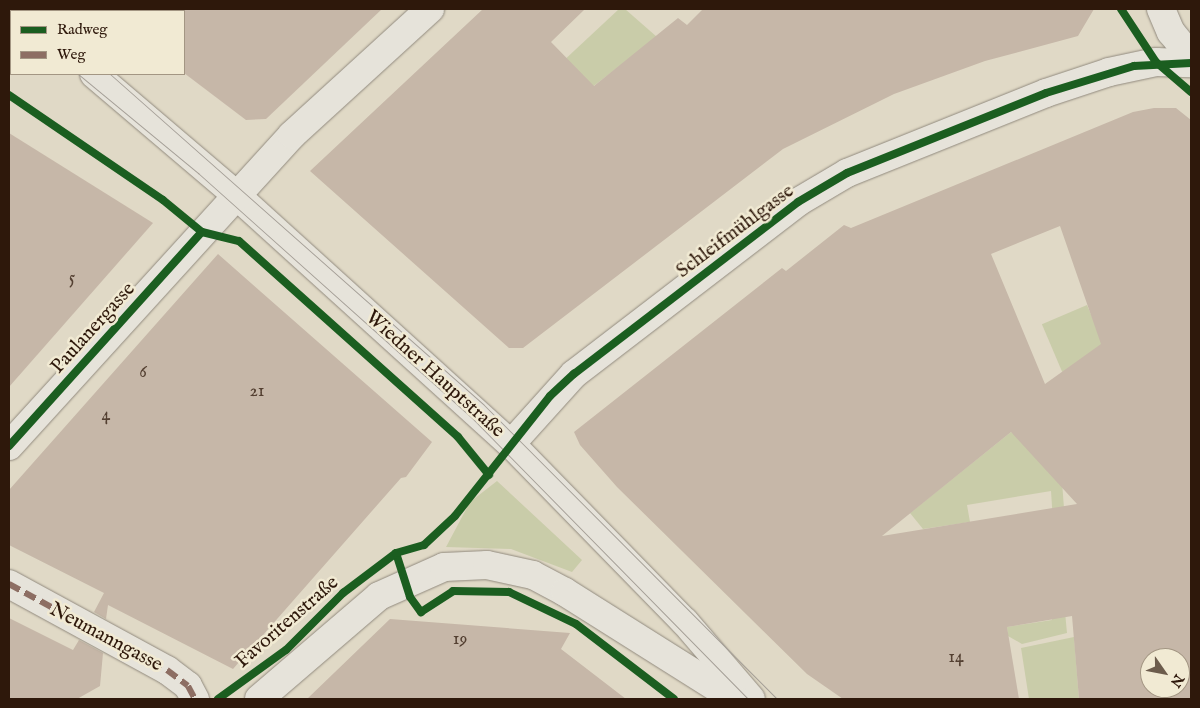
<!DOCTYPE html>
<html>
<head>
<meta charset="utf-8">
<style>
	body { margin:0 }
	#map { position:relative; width:1200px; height:708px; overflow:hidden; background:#e0d9c6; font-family:"IM FELL English",serif }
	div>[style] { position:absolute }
	.green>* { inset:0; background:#c9cca9; transform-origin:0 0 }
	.building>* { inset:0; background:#c6b7a8 }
	.roads { filter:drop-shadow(0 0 1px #918a7e) drop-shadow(0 0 1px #918a7e) }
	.minor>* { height:28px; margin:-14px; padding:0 14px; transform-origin:14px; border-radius:14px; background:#e6e3da }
	.tertiary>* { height:28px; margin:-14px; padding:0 14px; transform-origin:14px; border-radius:14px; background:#e6e3da }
	.secondary>* { height:28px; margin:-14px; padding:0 14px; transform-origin:14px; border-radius:14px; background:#e6e3da }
	.tram>* { height:1px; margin:-0.5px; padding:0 0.5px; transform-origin:0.5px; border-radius:0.5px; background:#a49e96 }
	.quiet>* { height:6px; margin-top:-3px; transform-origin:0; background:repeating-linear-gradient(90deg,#8d6e63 0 12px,transparent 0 18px) }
	.cycleway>* { height:8px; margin:-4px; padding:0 4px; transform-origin:4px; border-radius:4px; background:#1b5e20 }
	span { translate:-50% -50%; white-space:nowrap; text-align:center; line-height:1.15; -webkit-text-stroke:5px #f1ead3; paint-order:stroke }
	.number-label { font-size:18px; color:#544032 }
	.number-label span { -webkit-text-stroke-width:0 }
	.street-label { font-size:20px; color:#2e180b }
	.frame { position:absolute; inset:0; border:10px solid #2e180b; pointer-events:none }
	.legend { position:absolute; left:10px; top:10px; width:175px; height:65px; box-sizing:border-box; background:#f1ead3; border:1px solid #a39683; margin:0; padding:6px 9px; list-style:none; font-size:15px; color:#2e180b }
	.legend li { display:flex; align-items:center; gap:10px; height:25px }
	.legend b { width:25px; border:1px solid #a39683 }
	.north { position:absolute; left:1140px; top:648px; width:50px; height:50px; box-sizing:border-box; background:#f1ead3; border:1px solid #a39683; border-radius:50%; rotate:123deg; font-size:14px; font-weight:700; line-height:20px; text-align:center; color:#2e180b }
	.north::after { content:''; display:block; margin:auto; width:18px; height:22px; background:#6c5c4c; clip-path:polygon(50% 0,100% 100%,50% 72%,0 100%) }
</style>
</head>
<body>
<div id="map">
	<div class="green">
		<i style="clip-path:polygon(619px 9px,625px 9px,657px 37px,560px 112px,545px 78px)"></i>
		<i style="left:1087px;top:305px;width:52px;height:49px;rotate:67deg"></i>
		<i style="clip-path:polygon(1011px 432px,1061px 468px,1066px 535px,1054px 537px,1051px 491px,967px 505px,970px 522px,923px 529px,910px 513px)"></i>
		<i style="clip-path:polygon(497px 481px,582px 560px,572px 572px,511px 549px,446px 547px,470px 502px)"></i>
		<i style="clip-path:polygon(1063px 591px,1067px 633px,1022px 644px,1008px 636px,1007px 627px,1052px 620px,1048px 594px)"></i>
		<i style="clip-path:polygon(1074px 637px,1079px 699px,1029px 699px,1021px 648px)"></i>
	</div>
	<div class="building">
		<i style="clip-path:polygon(184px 9px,382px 9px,266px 119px,246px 120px,184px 73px)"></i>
		<i style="clip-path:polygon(483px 9px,585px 9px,551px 42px,594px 86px,678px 18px,687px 25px,703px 9px,1094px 9px,1078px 36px,985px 61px,894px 94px,783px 149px,523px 348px,509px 348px,310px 171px)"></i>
		<i style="clip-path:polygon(evenodd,1154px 108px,1176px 108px,1191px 120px,1191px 699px,1079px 699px,1072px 616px,1007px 627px,1019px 699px,843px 699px,807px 674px,617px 487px,580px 445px,574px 432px,782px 268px,786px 271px,844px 225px,851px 228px,1133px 112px,1154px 108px,1060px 226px,1101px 344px,1045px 384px,991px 254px,1060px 226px,1154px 108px,1011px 432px,1077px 504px,882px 536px,1011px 432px,1154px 108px,1150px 658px,1180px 658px,1180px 688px,1150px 688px,1150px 658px)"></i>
		<i style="clip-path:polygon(9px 133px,153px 223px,9px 387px)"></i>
		<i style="clip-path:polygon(218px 254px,432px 442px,406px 477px,401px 478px,233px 669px,108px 605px,106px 619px,94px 612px,104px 593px,9px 545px,9px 490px)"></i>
		<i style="clip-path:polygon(9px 618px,73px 650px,79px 640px,103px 653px,100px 686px,77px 699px,9px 699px)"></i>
		<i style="clip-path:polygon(390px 619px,570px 633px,561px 649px,626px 699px,307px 699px)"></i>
	</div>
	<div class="roads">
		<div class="minor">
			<i style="left:236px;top:195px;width:371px;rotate:42.2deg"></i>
			<i style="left:511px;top:444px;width:249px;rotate:45.7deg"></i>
			<i style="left:685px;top:622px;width:101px;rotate:49.4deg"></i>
			<i style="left:511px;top:444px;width:94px;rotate:-48deg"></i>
			<i style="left:574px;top:374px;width:282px;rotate:-37.5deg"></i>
			<i style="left:798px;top:202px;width:57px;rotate:-30.6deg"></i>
			<i style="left:847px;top:173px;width:214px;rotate:-21.9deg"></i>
			<i style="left:1046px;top:93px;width:66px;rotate:-18.4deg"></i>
			<i style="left:1109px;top:72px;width:48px;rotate:-12deg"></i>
			<i style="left:1156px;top:62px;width:35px;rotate:2deg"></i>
			<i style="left:9px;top:584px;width:180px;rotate:28.6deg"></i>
			<i style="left:167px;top:670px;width:26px;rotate:37deg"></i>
			<i style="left:188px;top:686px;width:15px;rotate:62deg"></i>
		</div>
		<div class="tertiary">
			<i style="left:9px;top:13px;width:3px;rotate:45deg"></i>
			<i style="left:94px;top:74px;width:187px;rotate:40.4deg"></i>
		</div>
		<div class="secondary">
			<i style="left:1161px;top:9px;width:25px;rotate:67deg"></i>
			<i style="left:1171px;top:32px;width:32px;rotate:51deg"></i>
			<i style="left:9px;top:446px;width:420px;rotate:-47.7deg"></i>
			<i style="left:292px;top:135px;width:187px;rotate:-42.4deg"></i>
			<i style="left:259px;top:699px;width:158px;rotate:-40.6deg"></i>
			<i style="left:379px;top:596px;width:71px;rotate:-24deg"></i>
			<i style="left:444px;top:567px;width:43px;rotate:-2.7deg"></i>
			<i style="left:487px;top:565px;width:47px;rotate:12.3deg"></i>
			<i style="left:533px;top:575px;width:36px;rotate:28deg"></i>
			<i style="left:565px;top:592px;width:201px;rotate:32.2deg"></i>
		</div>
	</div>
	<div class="tram">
		<i style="left:24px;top:9px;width:4px;rotate:27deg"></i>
		<i style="left:9px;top:21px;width:3px;rotate:45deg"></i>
		<i style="left:78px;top:74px;width:156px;rotate:39.5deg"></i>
		<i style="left:198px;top:173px;width:369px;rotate:41.8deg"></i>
		<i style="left:473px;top:419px;width:392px;rotate:45.5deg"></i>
		<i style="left:110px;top:74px;width:499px;rotate:41.5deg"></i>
		<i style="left:484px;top:405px;width:415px;rotate:45.1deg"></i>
	</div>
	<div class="quiet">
		<i style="left:9px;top:584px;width:180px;rotate:28.6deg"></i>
		<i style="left:167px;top:670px;width:26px;rotate:37deg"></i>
		<i style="left:188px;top:686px;width:15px;rotate:62deg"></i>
	</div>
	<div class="cycleway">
		<i style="left:1121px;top:9px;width:64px;rotate:56.6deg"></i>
		<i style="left:1156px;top:62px;width:46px;rotate:40.6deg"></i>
		<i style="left:9px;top:95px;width:186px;rotate:34.3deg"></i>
		<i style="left:163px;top:200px;width:50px;rotate:39.4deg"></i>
		<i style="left:202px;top:232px;width:38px;rotate:14deg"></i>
		<i style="left:239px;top:241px;width:294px;rotate:41.8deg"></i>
		<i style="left:458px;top:437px;width:49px;rotate:50.8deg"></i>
		<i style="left:9px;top:446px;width:288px;rotate:-48deg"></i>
		<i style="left:396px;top:553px;width:46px;rotate:72.3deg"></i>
		<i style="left:410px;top:597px;width:19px;rotate:54deg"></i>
		<i style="left:421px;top:612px;width:38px;rotate:-33deg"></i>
		<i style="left:453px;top:591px;width:56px;rotate:1deg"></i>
		<i style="left:509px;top:592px;width:74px;rotate:25.5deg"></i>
		<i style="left:576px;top:624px;width:123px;rotate:37.4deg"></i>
		<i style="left:218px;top:699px;width:84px;rotate:-35.8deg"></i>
		<i style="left:286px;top:650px;width:81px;rotate:-45deg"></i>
		<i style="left:343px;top:593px;width:66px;rotate:-37deg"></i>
		<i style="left:396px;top:553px;width:29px;rotate:-16deg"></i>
		<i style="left:424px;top:545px;width:42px;rotate:-43.1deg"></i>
		<i style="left:455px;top:516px;width:153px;rotate:-51.6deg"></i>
		<i style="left:550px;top:396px;width:33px;rotate:-43deg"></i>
		<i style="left:574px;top:374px;width:282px;rotate:-37.5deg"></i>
		<i style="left:798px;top:202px;width:57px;rotate:-30.6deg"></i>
		<i style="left:847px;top:173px;width:214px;rotate:-21.9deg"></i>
		<i style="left:1046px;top:93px;width:92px;rotate:-17.1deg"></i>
		<i style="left:1134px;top:66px;width:57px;rotate:-3deg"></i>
	</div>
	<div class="number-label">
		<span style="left:72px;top:279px">5</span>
		<span style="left:143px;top:373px">6</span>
		<span style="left:257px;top:392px">21</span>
		<span style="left:106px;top:416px">4</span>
		<span style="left:460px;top:640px">19</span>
		<span style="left:956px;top:658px">14</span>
	</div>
	<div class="street-label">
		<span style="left:735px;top:231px;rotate:-37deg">Schleifmühlgasse</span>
		<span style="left:93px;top:328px;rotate:-48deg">Paulanergasse</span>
		<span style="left:435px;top:374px;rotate:42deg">Wiedner Hauptstraße</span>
		<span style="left:287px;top:622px;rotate:-41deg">Favoritenstraße</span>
		<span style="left:106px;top:637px;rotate:28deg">Neumanngasse</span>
	</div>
	<div class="frame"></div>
	<ul class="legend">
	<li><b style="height:6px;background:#1b5e20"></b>Radweg</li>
	<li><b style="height:6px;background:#8d6e63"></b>Weg</li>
	</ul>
	<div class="north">N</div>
</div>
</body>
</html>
